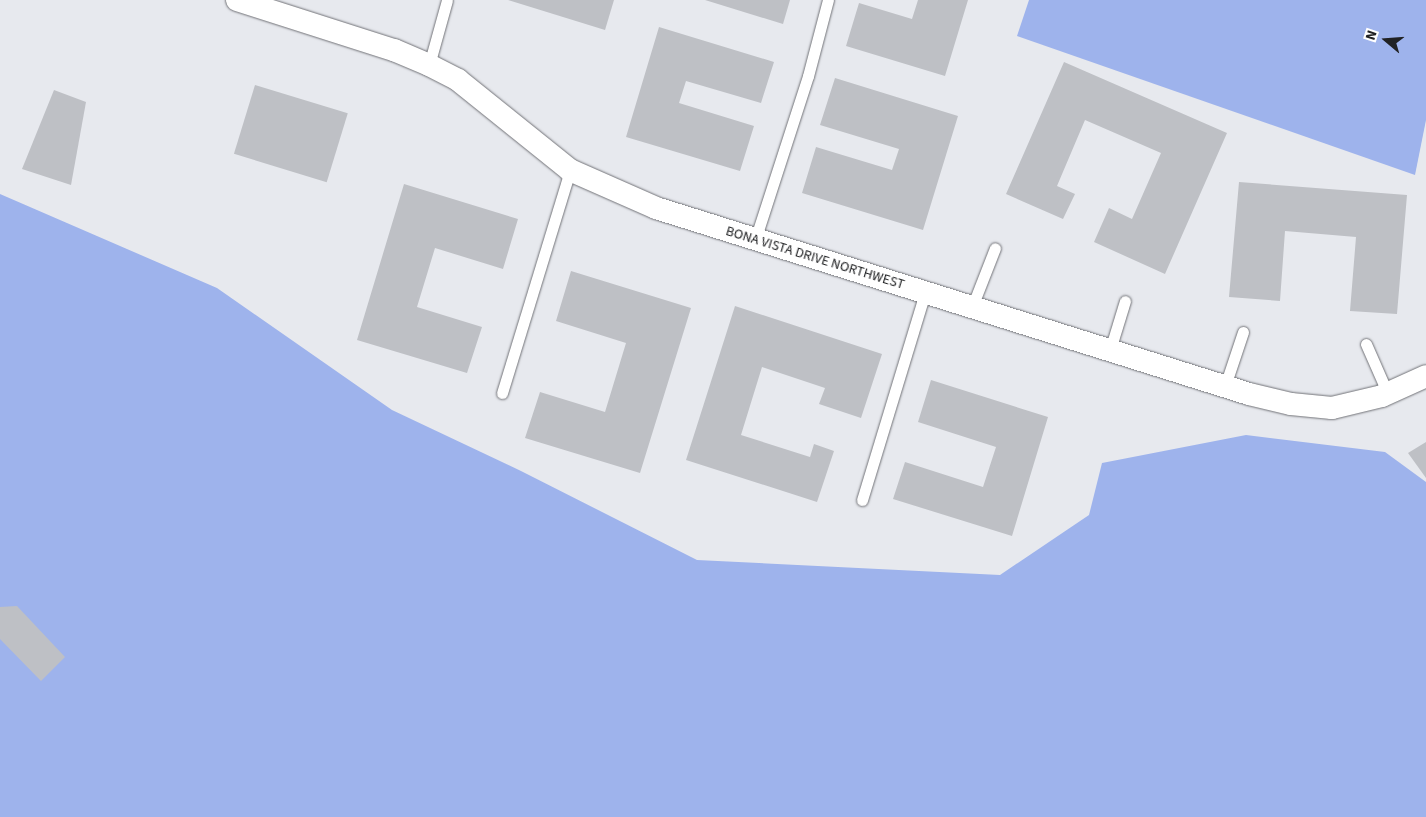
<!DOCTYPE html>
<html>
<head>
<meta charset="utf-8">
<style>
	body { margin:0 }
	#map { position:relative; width:1426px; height:817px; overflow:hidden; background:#e7e9ee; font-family:"Source Sans 3",sans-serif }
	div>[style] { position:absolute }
	.forest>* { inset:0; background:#9eb3ec }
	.building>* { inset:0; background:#bec0c5; transform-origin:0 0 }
	.roads { filter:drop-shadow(0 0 1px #717277) drop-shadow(0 0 1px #717277) }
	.lane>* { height:11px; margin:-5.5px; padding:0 5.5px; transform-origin:5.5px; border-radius:5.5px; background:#fff }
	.street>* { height:22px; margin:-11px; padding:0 11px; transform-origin:11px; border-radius:11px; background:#fff }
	span { translate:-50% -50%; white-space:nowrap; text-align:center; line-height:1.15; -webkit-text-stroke:4px #fff; paint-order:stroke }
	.street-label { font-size:14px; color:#212224 }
	.north { position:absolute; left:1361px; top:15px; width:50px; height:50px; -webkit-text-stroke:4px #fff; paint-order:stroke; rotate:288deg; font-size:14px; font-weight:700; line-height:20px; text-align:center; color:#212224 }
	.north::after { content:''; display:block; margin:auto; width:18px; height:22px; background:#212224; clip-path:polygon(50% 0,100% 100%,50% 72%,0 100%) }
</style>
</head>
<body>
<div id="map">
	<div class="forest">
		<i style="clip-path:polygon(1029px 0,1426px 0,1426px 120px,1415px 175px,1017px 36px)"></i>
		<i style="clip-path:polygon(0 194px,217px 288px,392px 410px,521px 471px,697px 560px,1000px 575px,1089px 515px,1102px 463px,1246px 435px,1385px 452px,1426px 482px,1426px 817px,0 817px)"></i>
	</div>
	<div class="building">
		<i style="clip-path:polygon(508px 0,614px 0,605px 30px)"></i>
		<i style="clip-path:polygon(705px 0,790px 0,783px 24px)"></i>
		<i style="clip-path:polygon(918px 0,968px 0,945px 76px,846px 46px,859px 3px,912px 19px)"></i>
		<i style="clip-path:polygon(659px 27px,774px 62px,761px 103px,686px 81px,679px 103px,754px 126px,740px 171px,626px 137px)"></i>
		<i style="clip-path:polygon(1064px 62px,1227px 133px,1165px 274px,1094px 242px,1109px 208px,1132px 219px,1161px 153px,1085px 120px,1057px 186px,1075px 194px,1063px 219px,1006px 194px)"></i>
		<i style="clip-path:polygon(835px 78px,958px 116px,923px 230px,802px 193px,816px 147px,892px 170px,899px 149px,820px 125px)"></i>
		<i style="left:255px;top:85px;width:97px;height:72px;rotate:17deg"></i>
		<i style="clip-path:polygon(54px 90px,86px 102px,71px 185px,22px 169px)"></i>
		<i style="clip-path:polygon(1239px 182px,1407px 195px,1397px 314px,1350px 311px,1356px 237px,1285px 231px,1280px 301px,1229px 297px)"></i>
		<i style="clip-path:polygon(404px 184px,518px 219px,503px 269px,435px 248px,417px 307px,482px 327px,467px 373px,357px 340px)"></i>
		<i style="clip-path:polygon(571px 271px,691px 308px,640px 473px,525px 438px,540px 392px,605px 412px,626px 343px,556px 321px)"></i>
		<i style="clip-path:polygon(735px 306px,882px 354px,861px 418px,819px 404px,825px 388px,762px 367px,741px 435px,810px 457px,814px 444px,834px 451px,817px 502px,686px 460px)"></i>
		<i style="clip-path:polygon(931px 380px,1048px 417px,1012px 536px,893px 499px,905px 462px,983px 487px,996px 447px,918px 422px)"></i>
		<i style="clip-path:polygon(1426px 442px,1426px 478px,1408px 453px)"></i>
		<i style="clip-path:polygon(17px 606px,65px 657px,41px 681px,0 639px,0 607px)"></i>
	</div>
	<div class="roads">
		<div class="lane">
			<i style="left:429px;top:65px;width:67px;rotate:-74.5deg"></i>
			<i style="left:755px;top:240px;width:172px;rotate:-72.1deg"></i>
			<i style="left:808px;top:76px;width:79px;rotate:-75.3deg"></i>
			<i style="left:972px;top:307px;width:63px;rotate:-68.7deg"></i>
			<i style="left:1366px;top:344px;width:55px;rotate:66.3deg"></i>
			<i style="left:1110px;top:350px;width:51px;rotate:-73deg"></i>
			<i style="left:1225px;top:386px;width:57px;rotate:-71.6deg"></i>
			<i style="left:502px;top:393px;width:233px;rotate:-73deg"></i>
			<i style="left:862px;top:500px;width:216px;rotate:-73.1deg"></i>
		</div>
		<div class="street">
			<i style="left:237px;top:0;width:165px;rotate:17.7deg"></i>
			<i style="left:394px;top:50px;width:38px;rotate:23deg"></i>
			<i style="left:429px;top:65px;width:33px;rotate:27deg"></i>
			<i style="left:458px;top:80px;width:144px;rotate:38.8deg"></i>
			<i style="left:570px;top:170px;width:94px;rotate:23.8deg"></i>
			<i style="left:656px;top:208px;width:621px;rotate:17.41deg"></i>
			<i style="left:1249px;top:394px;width:43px;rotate:13.4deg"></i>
			<i style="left:1291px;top:404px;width:41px;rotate:5.6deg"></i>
			<i style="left:1332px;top:408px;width:51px;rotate:-13.5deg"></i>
			<i style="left:1382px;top:396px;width:48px;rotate:-24.4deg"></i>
		</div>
	</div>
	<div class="street-label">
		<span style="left:815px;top:258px;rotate:17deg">BONA VISTA DRIVE NORTHWEST</span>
	</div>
	<div class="north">N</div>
</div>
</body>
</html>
